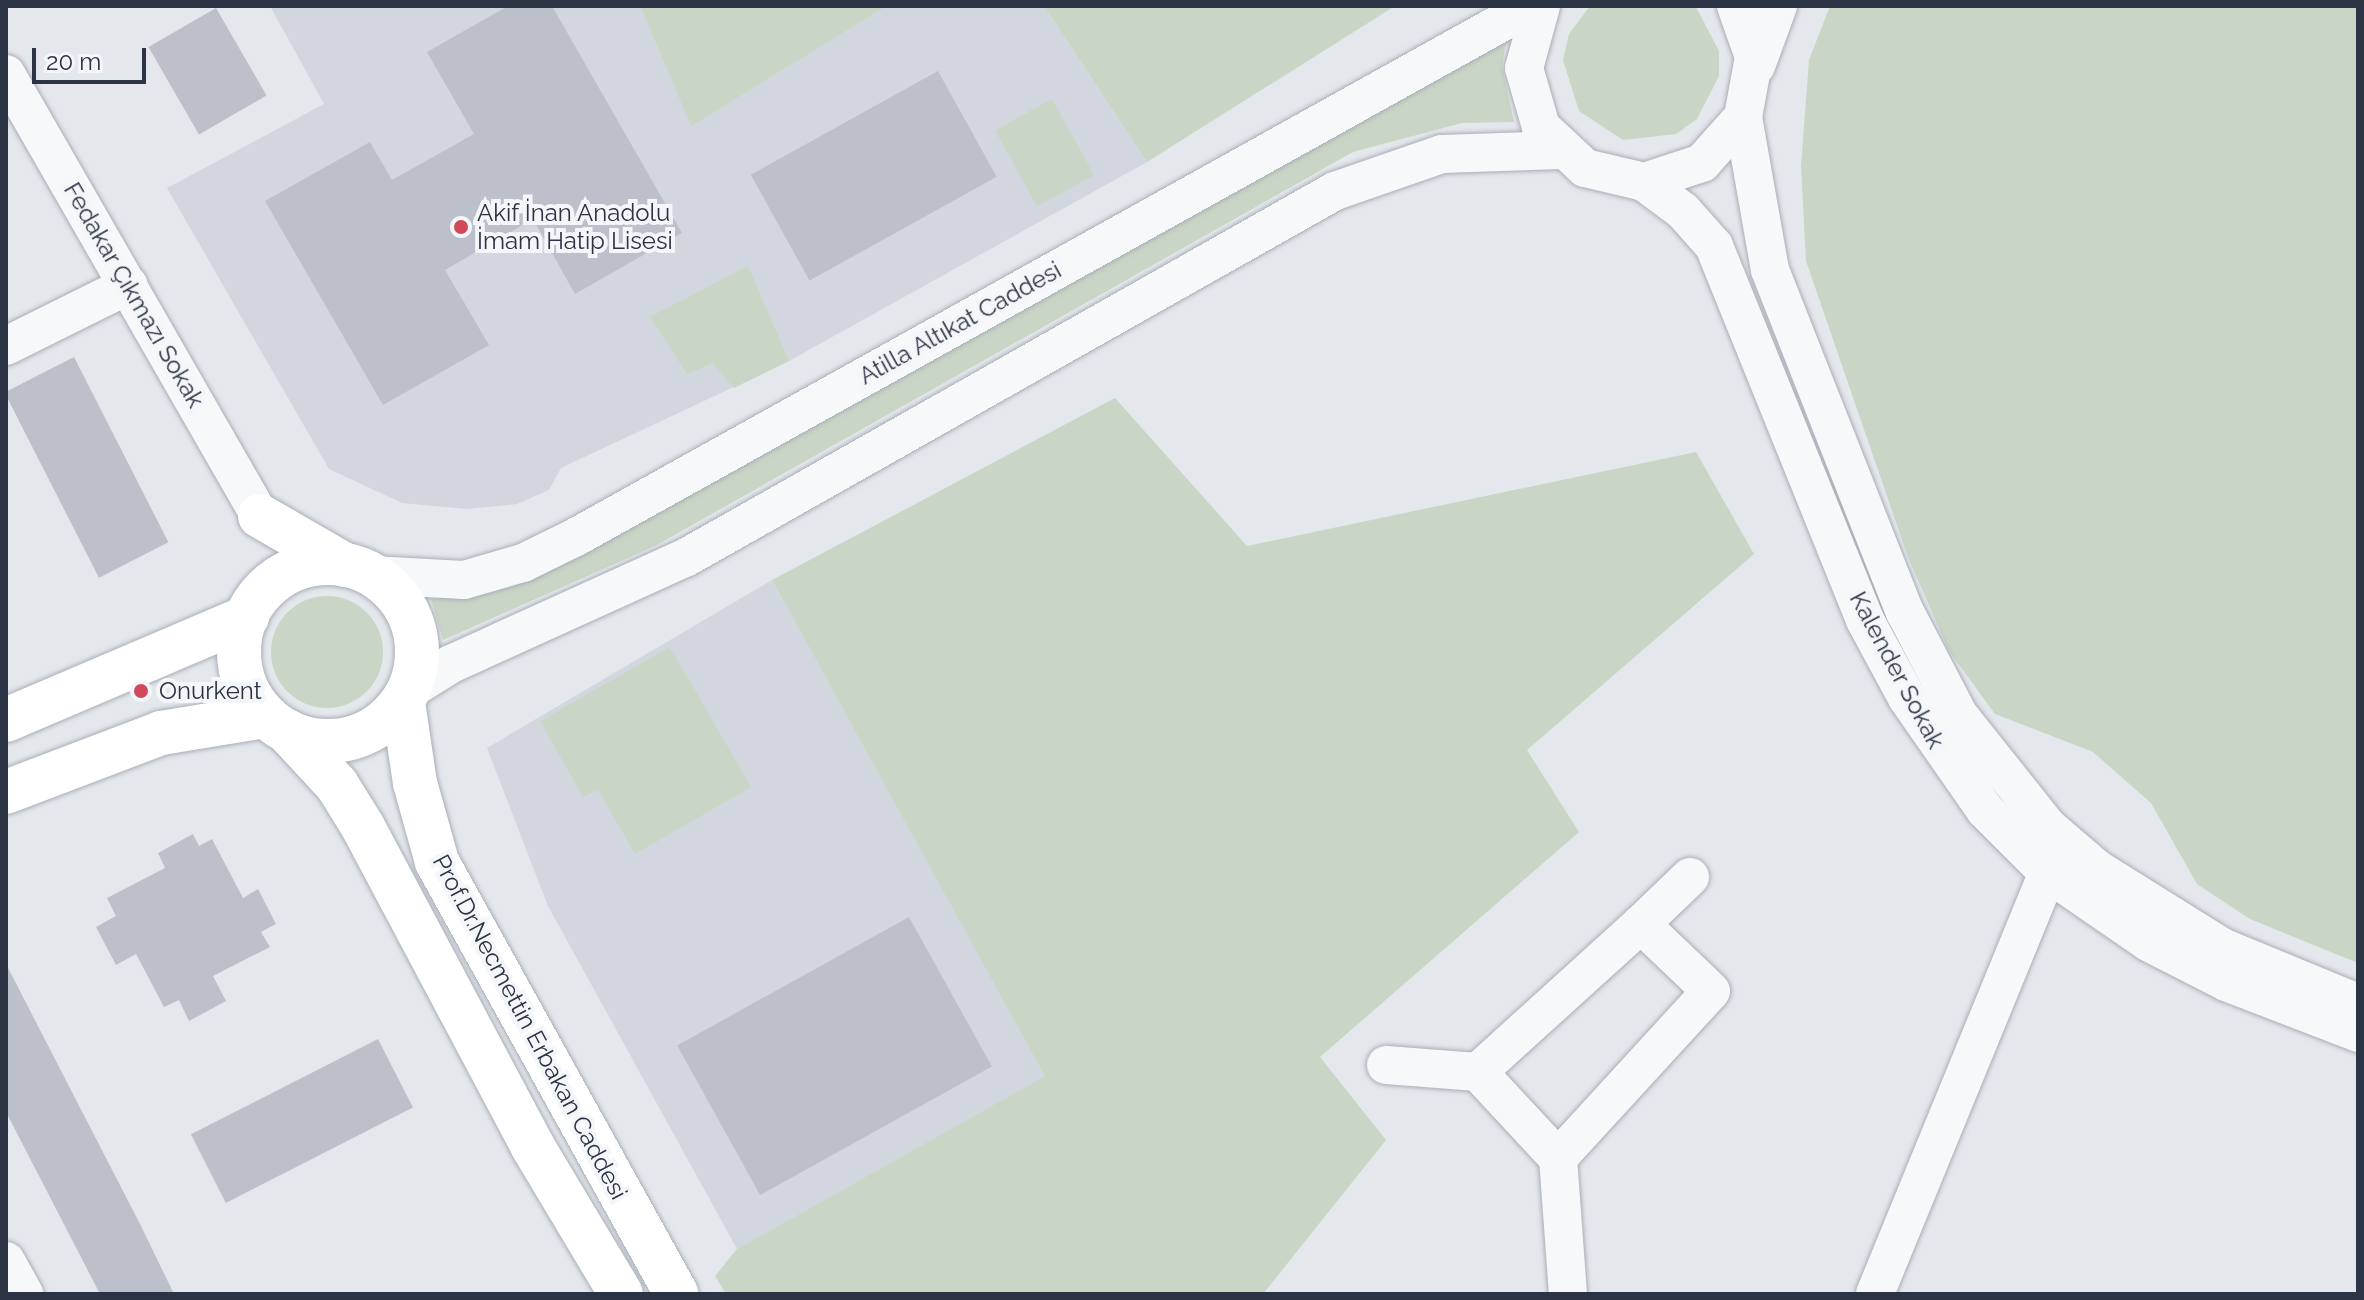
<!DOCTYPE html>
<html>
<head>
<meta charset="utf-8">
<style>
	body { margin:0 }
	#map { position:relative; width:2364px; height:1300px; overflow:hidden; background:#e4e7ec; font-family:Raleway,sans-serif }
	div>[style] { position:absolute }
	.built>* { inset:0; background:#d2d6de }
	.green>* { inset:0; background:#c9d6c5; transform-origin:0 0 }
	.round { border-radius:50% }
	.building>* { inset:0; background:#bbc0ca; transform-origin:0 0 }
	.roads { filter:drop-shadow(0 0 2px #a9aeb7) drop-shadow(0 0 2px #a9aeb7) }
	.minor>* { height:38px; margin:-19px; padding:0 19px; transform-origin:19px; border-radius:19px; background:#f7f8fa }
	.major>* { height:44px; margin:-22px; padding:0 22px; transform-origin:22px; border-radius:22px; background:#fff }
	.major>.ring { margin:-22px; padding:0; box-sizing:content-box; background:none; border:44px solid #fff; border-radius:50% }
	.dots>* { width:22px; height:22px; translate:-50% -50%; box-sizing:border-box; border:4px solid #f4f6f9; border-radius:50% }
	span { translate:-50% -50%; white-space:nowrap; text-align:center; line-height:1.15; -webkit-text-stroke:8px #f4f6f9; paint-order:stroke }
	.poi-label { font-size:24px; color:#2b3445 }
	.left { translate:0 -50%; text-align:left }
	.street-label { font-size:24px; color:#2b3445 }
	.frame { position:absolute; inset:0; border:8px solid #2b3445; pointer-events:none }
	.scale { position:absolute; left:32px; top:48px; width:114px; height:36px; box-sizing:border-box; border:4px solid #2b3445; border-top:0; padding-left:10px; font-size:24px; line-height:28px; white-space:nowrap; color:#2b3445; -webkit-text-stroke:6px #f4f6f9; paint-order:stroke }
</style>
</head>
<body>
<div id="map">
	<div class="built">
		<i style="clip-path:polygon(270px 6px,640px 6px,691px 125px,887px 6px,1044px 6px,1147px 162px,789px 361px,561px 468px,549px 490px,517px 504px,467px 509px,402px 503px,329px 469px,167px 188px,324px 104px)"></i>
		<i style="clip-path:polygon(772px 580px,1046px 1076px,737px 1249px,548px 906px,487px 748px)"></i>
	</div>
	<div class="green">
		<i style="clip-path:polygon(640px 6px,887px 6px,691px 126px)"></i>
		<i style="clip-path:polygon(1044px 6px,1395px 6px,1147px 162px)"></i>
		<i style="clip-path:polygon(1590px 6px,1696px 7px,1719px 51px,1719px 76px,1697px 119px,1676px 134px,1623px 140px,1579px 111px,1563px 60px,1569px 34px)"></i>
		<i style="clip-path:polygon(1830px 6px,2358px 6px,2358px 963px,2250px 919px,2197px 884px,2151px 803px,2093px 752px,1995px 714px,1949px 651px,1908px 557px,1806px 261px,1801px 166px,1809px 60px)"></i>
		<i style="clip-path:polygon(1506px 42px,1502px 66px,1514px 122px,1462px 123px,1353px 152px,655px 546px,443px 640px,431px 599px,452px 597px)"></i>
		<i style="left:1052px;top:99px;width:87px;height:65px;rotate:61deg"></i>
		<i style="clip-path:polygon(748px 266px,789px 361px,734px 388px,712px 363px,687px 374px,650px 317px)"></i>
		<i style="clip-path:polygon(1115px 398px,1247px 546px,1696px 452px,1754px 554px,1527px 750px,1579px 832px,1320px 1057px,1386px 1140px,1263px 1294px,726px 1294px,715px 1276px,737px 1249px,1045px 1076px,772px 580px)"></i>
		<i class="round" style="left:271px;top:596px;width:112px;height:112px"></i>
		<i style="clip-path:polygon(670px 647px,751px 787px,635px 854px,598px 790px,583px 797px,540px 721px)"></i>
	</div>
	<div class="building">
		<i style="clip-path:polygon(508px 6px,552px 6px,682px 233px,575px 294px,533px 219px,445px 270px,489px 345px,383px 405px,265px 201px,370px 142px,392px 180px,474px 134px,427px 52px)"></i>
		<i style="left:216px;top:8px;width:101px;height:78px;rotate:60deg"></i>
		<i style="left:938px;top:71px;width:121px;height:214px;rotate:61deg"></i>
		<i style="left:74px;top:357px;width:208px;height:78px;rotate:63deg"></i>
		<i style="clip-path:polygon(193px 834px,199px 846px,212px 839px,243px 898px,258px 889px,276px 924px,261px 932px,270px 947px,213px 976px,226px 1001px,189px 1021px,179px 1000px,164px 1007px,136px 954px,116px 965px,96px 927px,116px 916px,107px 898px,165px 868px,158px 853px)"></i>
		<i style="left:909px;top:917px;width:171px;height:265px;rotate:61deg"></i>
		<i style="clip-path:polygon(6px 964px,140px 1224px,174px 1294px,100px 1294px,6px 1112px)"></i>
		<i style="left:378px;top:1039px;width:77px;height:210px;rotate:63deg"></i>
	</div>
	<div class="roads">
		<div class="minor">
			<i style="left:1541px;top:6px;width:64px;rotate:105.3deg"></i>
			<i style="left:1524px;top:68px;width:61px;rotate:73.9deg"></i>
			<i style="left:1541px;top:127px;width:60px;rotate:43deg"></i>
			<i style="left:1585px;top:168px;width:61px;rotate:13.3deg"></i>
			<i style="left:1644px;top:182px;width:61px;rotate:-18.1deg"></i>
			<i style="left:1702px;top:163px;width:62px;rotate:-48.3deg"></i>
			<i style="left:1743px;top:117px;width:61px;rotate:-79.6deg"></i>
			<i style="left:1754px;top:57px;width:54px;rotate:-109.4deg"></i>
			<i style="left:1756px;top:66px;width:64px;rotate:-69.9deg"></i>
			<i style="left:6px;top:74px;width:510px;rotate:60.12deg"></i>
			<i style="left:1743px;top:117px;width:155px;rotate:80deg"></i>
			<i style="left:1770px;top:270px;width:368px;rotate:68.5deg"></i>
			<i style="left:1905px;top:612px;width:115px;rotate:62.5deg"></i>
			<i style="left:1958px;top:714px;width:144px;rotate:51.5deg"></i>
			<i style="left:2048px;top:827px;width:65px;rotate:40.6deg"></i>
			<i style="left:2097px;top:869px;width:147px;rotate:32deg"></i>
			<i style="left:2222px;top:947px;width:147px;rotate:22.4deg"></i>
			<i style="left:1644px;top:182px;width:49px;rotate:36.6deg"></i>
			<i style="left:1683px;top:211px;width:47px;rotate:48.5deg"></i>
			<i style="left:1714px;top:246px;width:403px;rotate:68deg"></i>
			<i style="left:1865px;top:620px;width:89px;rotate:61.7deg"></i>
			<i style="left:1907px;top:698px;width:136px;rotate:55.1deg"></i>
			<i style="left:1985px;top:810px;width:89px;rotate:45deg"></i>
			<i style="left:2048px;top:873px;width:121px;rotate:34.6deg"></i>
			<i style="left:2148px;top:942px;width:88px;rotate:27.1deg"></i>
			<i style="left:2226px;top:982px;width:142px;rotate:21.1deg"></i>
			<i style="left:6px;top:346px;width:137px;rotate:-26.4deg"></i>
			<i style="left:372px;top:575px;width:92px;rotate:3.1deg"></i>
			<i style="left:464px;top:580px;width:61px;rotate:-16.1deg"></i>
			<i style="left:523px;top:563px;width:59px;rotate:-26.1deg"></i>
			<i style="left:576px;top:537px;width:1093px;rotate:-29.07deg"></i>
			<i style="left:408px;top:691px;width:51px;rotate:-32.1deg"></i>
			<i style="left:451px;top:664px;width:259px;rotate:-24.4deg"></i>
			<i style="left:687px;top:557px;width:744px;rotate:-29.46deg"></i>
			<i style="left:1335px;top:191px;width:113px;rotate:-19.1deg"></i>
			<i style="left:1442px;top:154px;width:118px;rotate:-1.9deg"></i>
			<i style="left:1641px;top:924px;width:68px;rotate:-43.8deg"></i>
			<i style="left:1386px;top:1065px;width:92px;rotate:4.4deg"></i>
			<i style="left:1558px;top:1158px;width:226px;rotate:-47.5deg"></i>
			<i style="left:1711px;top:991px;width:97px;rotate:-136.3deg"></i>
			<i style="left:1641px;top:924px;width:220px;rotate:137.8deg"></i>
			<i style="left:1478px;top:1072px;width:117px;rotate:47.1deg"></i>
			<i style="left:1558px;top:1158px;width:136px;rotate:85.8deg"></i>
			<i style="left:6px;top:1261px;width:38px;rotate:61deg"></i>
			<i style="left:1875px;top:1294px;width:455px;rotate:-67.7deg"></i>
		</div>
		<div class="major">
			<i style="left:260px;top:516px;width:98px;rotate:30deg"></i>
			<i class="ring" style="left:239px;top:563px;width:134px;height:134px"></i>
			<i style="left:403px;top:702px;width:82px;rotate:81.6deg"></i>
			<i style="left:415px;top:783px;width:82px;rotate:74.4deg"></i>
			<i style="left:437px;top:862px;width:494px;rotate:61deg"></i>
			<i style="left:6px;top:720px;width:262px;rotate:-23.1deg"></i>
			<i style="left:287px;top:731px;width:74px;rotate:47.2deg"></i>
			<i style="left:337px;top:785px;width:49px;rotate:58.2deg"></i>
			<i style="left:363px;top:827px;width:362px;rotate:62deg"></i>
			<i style="left:533px;top:1147px;width:171px;rotate:59.1deg"></i>
			<i style="left:6px;top:792px;width:166px;rotate:-20.8deg"></i>
			<i style="left:161px;top:733px;width:105px;rotate:-9.3deg"></i>
		</div>
	</div>
	<div class="dots">
		<i style="left:461px;top:227px;background:#d1495b"></i>
		<i style="left:141px;top:691px;background:#d1495b"></i>
	</div>
	<div class="poi-label">
		<span class="left" style="left:477px;top:227px">Akif İnan Anadolu<br>İmam Hatip Lisesi</span>
		<span class="left" style="left:159px;top:691px">Onurkent</span>
	</div>
	<div class="street-label">
		<span style="left:134px;top:295px;rotate:60deg">Fedakar Çıkmazı Sokak</span>
		<span style="left:960px;top:323px;rotate:-29deg">Atilla Altıkat Caddesi</span>
		<span style="left:1897px;top:670px;rotate:62deg">Kalender Sokak</span>
		<span style="left:530px;top:1027px;rotate:62deg">Prof.Dr.Necmettin Erbakan Caddesi</span>
	</div>
	<div class="frame"></div>
	<div class="scale">20 m</div>
</div>
</body>
</html>
